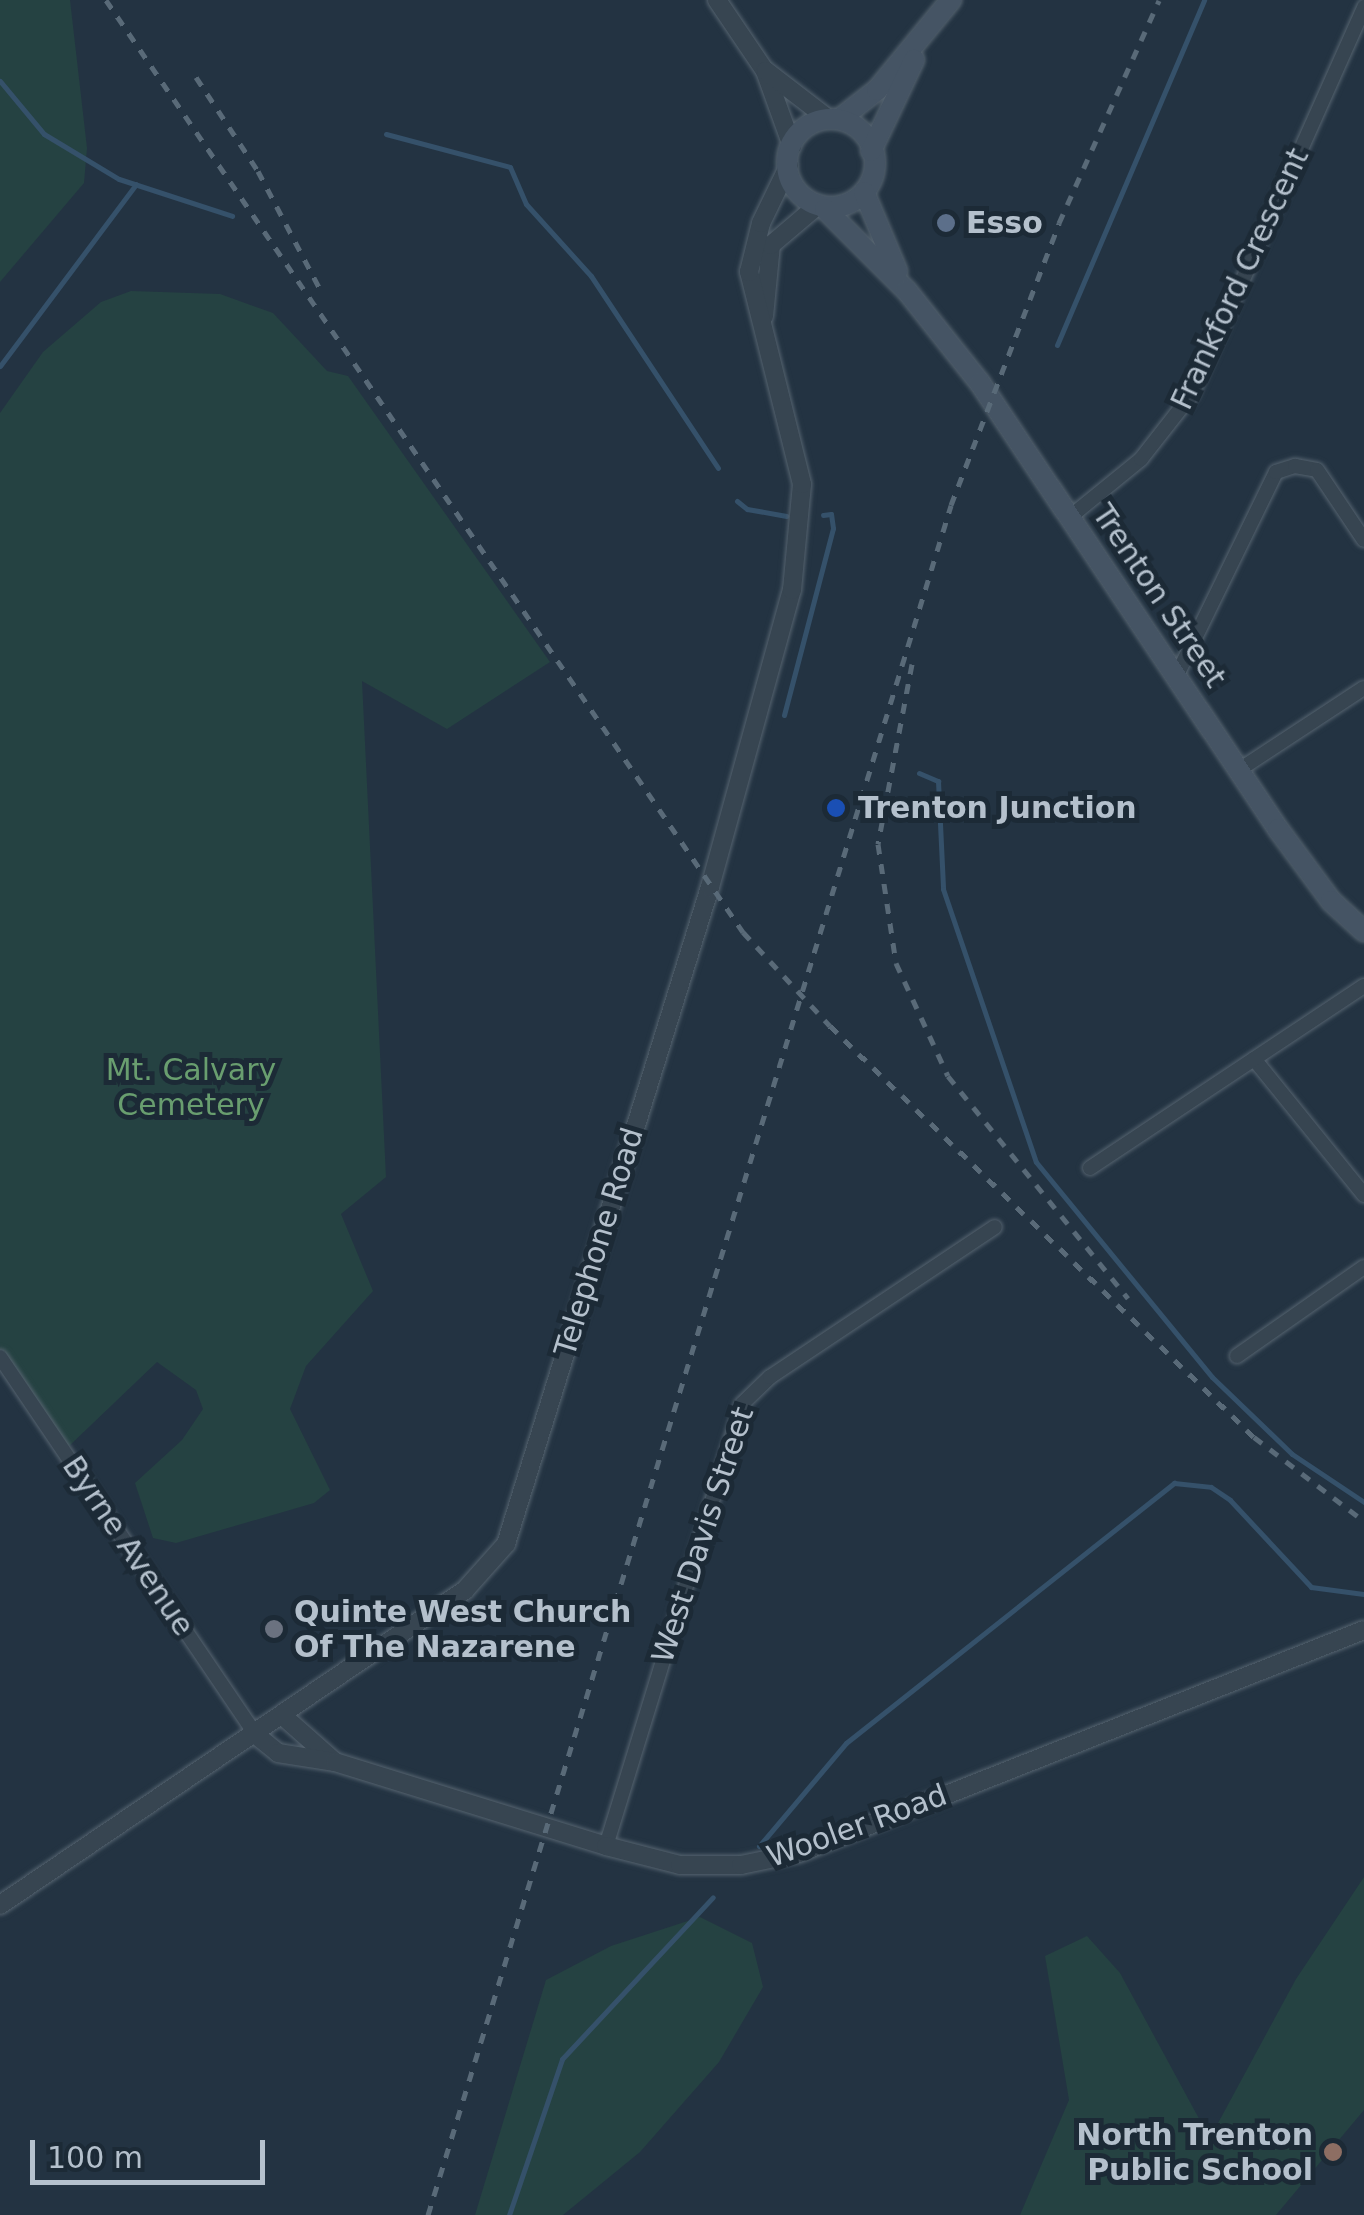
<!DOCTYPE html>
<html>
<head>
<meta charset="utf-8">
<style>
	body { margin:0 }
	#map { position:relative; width:1364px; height:2215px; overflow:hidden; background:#233342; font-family:"DejaVu Sans",sans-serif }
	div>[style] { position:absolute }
	.green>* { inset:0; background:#254242 }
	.stream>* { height:5px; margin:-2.5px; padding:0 2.5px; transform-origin:2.5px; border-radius:2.5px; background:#35516a }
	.roads { filter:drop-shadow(0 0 2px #55636f) drop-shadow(0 0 2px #55636f) }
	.minor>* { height:14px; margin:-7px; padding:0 7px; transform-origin:7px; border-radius:7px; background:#374551 }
	.tertiary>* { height:18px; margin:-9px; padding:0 9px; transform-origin:9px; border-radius:9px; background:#374551 }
	.secondary>* { height:20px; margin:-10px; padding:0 10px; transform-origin:10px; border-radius:10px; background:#455464 }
	.secondary>.ring { margin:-10px; padding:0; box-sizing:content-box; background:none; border:20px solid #455464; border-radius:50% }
	.rail>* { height:5px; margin-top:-2.5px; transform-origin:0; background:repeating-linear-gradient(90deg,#596a78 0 10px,transparent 0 20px) }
	.dots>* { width:28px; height:28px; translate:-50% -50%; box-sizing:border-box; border:5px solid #1c2a36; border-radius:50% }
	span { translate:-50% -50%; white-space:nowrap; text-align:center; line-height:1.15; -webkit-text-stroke:10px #1c2a36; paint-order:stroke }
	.poi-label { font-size:30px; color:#b4c0cc; font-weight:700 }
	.left { translate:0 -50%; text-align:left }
	.right { translate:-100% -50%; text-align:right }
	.street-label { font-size:30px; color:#b4c0cc }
	.park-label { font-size:30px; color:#699e6f }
	.scale { position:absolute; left:30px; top:2140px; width:235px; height:45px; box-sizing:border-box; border:5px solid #b4c0cc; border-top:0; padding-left:12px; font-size:30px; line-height:35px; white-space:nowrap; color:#b4c0cc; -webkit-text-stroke:8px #1c2a36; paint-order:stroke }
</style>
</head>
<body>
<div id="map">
	<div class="green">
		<i style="clip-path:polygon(0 0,70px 0,87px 148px,84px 183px,0 282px)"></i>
		<i style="clip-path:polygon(131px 291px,220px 294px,273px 313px,327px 371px,348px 376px,550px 662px,447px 729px,362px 681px,386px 1177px,341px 1214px,373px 1291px,306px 1366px,290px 1409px,330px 1490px,314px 1503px,176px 1543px,153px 1538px,135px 1483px,182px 1440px,203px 1409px,196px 1390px,157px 1362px,67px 1448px,0 1351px,0 413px,43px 352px,101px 302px)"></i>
		<i style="clip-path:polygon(1364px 1877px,1364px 2110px,1276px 2215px,1020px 2215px,1069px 2100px,1045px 1956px,1087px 1936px,1120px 1973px,1203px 2126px,1217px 2125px,1296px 1979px)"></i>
		<i style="clip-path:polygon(700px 1917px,752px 1943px,763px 1987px,719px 2062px,640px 2152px,563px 2215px,475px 2215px,546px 1980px,611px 1946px)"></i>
	</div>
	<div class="stream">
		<i style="left:0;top:81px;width:69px;rotate:50.3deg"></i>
		<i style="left:44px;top:134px;width:87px;rotate:31deg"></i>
		<i style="left:119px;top:179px;width:119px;rotate:18.1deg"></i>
		<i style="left:386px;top:134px;width:128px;rotate:14.9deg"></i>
		<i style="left:510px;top:167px;width:40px;rotate:66.6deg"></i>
		<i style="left:526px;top:204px;width:97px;rotate:47.9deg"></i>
		<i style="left:591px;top:276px;width:230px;rotate:56.5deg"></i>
		<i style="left:1057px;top:345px;width:375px;rotate:-66.9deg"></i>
		<i style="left:0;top:366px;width:227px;rotate:-53.2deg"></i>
		<i style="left:737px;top:501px;width:13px;rotate:39deg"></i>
		<i style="left:747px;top:509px;width:40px;rotate:10deg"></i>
		<i style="left:784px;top:715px;width:193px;rotate:-75.3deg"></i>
		<i style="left:833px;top:528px;width:14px;rotate:-98deg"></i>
		<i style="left:831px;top:514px;width:8px;rotate:173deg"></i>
		<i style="left:919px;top:773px;width:21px;rotate:23deg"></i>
		<i style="left:938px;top:781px;width:108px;rotate:87.3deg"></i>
		<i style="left:943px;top:889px;width:288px;rotate:71.2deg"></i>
		<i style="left:1036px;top:1162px;width:278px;rotate:50.7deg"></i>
		<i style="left:1212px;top:1377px;width:111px;rotate:43.9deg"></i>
		<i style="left:1292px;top:1454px;width:87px;rotate:33.7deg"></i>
		<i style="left:759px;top:1846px;width:135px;rotate:-49.8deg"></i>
		<i style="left:846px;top:1743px;width:419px;rotate:-38.4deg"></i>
		<i style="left:1174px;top:1483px;width:37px;rotate:6deg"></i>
		<i style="left:1211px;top:1487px;width:23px;rotate:34deg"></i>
		<i style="left:1230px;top:1500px;width:119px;rotate:47deg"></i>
		<i style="left:1311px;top:1587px;width:53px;rotate:7.5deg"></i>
		<i style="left:509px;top:2215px;width:165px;rotate:-71.2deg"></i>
		<i style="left:562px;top:2059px;width:221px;rotate:-47deg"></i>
	</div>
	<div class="roads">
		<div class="minor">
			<i style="left:1070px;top:517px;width:92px;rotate:-39.2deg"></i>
			<i style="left:1141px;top:459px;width:83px;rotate:-51.9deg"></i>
			<i style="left:1192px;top:394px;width:424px;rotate:-66deg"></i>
			<i style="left:1176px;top:677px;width:228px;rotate:-64deg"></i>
			<i style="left:1276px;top:472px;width:20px;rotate:-18deg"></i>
			<i style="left:1295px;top:466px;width:22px;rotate:10deg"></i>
			<i style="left:1317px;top:470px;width:84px;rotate:56.1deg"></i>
			<i style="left:1239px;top:770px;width:149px;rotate:-33.3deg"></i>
			<i style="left:1254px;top:1059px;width:175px;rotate:51deg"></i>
			<i style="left:1090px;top:1168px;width:329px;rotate:-33.6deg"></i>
			<i style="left:1237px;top:1356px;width:155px;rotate:-35deg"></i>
			<i style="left:0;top:1357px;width:457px;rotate:55.9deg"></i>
			<i style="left:606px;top:1846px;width:462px;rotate:-72.9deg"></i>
			<i style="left:742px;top:1404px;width:39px;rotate:-44deg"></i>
			<i style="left:770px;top:1377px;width:270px;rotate:-33.7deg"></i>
		</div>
		<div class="tertiary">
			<i style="left:717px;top:0;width:86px;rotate:55.9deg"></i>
			<i style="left:765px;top:71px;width:80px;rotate:70.2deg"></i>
			<i style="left:766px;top:71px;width:77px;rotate:37.6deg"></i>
			<i style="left:764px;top:316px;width:71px;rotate:-84.4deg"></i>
			<i style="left:771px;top:245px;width:60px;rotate:-40.3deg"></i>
			<i style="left:283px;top:1716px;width:69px;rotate:41.5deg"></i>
			<i style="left:256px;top:1735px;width:28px;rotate:39deg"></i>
			<i style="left:278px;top:1753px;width:58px;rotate:9deg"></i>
			<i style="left:335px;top:1762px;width:284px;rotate:17.2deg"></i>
			<i style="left:606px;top:1846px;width:76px;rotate:14.4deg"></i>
			<i style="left:680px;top:1865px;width:61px"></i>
			<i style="left:741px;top:1865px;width:59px;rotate:-11.7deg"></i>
			<i style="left:799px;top:1853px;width:607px;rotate:-21.54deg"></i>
			<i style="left:0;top:1905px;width:562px;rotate:-34.11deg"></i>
			<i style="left:465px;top:1590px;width:62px;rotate:-48.3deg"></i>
			<i style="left:506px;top:1544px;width:688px;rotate:-72.75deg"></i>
			<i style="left:710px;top:887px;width:308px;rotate:-74.6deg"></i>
			<i style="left:792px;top:590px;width:106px;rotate:-84.6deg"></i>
			<i style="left:802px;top:484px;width:219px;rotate:-104deg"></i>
			<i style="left:749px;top:272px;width:50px;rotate:-76.2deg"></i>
			<i style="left:761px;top:223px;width:64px;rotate:-64.2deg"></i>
		</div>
		<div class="secondary">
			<i style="left:841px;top:118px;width:46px;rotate:-37.9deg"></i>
			<i style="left:877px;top:90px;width:117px;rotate:-50.6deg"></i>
			<i class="ring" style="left:787px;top:119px;width:68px;height:68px"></i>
			<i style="left:871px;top:151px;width:101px;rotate:-64.7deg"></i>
			<i style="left:864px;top:192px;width:86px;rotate:67.3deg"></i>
			<i style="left:825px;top:209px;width:116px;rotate:45deg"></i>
			<i style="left:907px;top:291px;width:117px;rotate:51.6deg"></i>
			<i style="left:980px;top:383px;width:536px;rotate:56.25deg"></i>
			<i style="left:1278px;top:829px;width:89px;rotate:53.6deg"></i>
			<i style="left:1331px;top:901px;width:45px;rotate:42.3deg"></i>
		</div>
	</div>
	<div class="rail">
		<i style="left:106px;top:0;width:1129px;rotate:55.65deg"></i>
		<i style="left:743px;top:932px;width:128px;rotate:47.2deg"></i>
		<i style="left:830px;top:1026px;width:591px;rotate:44.11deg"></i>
		<i style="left:1254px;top:1437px;width:138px;rotate:37.4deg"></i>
		<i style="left:196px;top:77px;width:113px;rotate:56.6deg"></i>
		<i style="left:258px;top:171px;width:138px;rotate:62.3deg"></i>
		<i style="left:912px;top:664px;width:183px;rotate:100.7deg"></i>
		<i style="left:878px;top:844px;width:120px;rotate:81.4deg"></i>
		<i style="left:896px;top:963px;width:124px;rotate:65.3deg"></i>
		<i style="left:948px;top:1076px;width:286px;rotate:51deg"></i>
		<i style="left:428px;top:2215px;width:1788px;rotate:-72.99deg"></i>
		<i style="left:951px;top:505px;width:302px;rotate:-69deg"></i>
		<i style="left:1059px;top:223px;width:244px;rotate:-65.8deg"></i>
	</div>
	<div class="dots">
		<i style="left:946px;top:223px;background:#5c6f8a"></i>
		<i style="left:836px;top:808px;background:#1a4fb4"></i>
		<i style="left:274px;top:1629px;background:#6b7280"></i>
		<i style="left:1333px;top:2152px;background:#8d6e63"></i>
	</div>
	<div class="poi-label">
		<span class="left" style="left:966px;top:223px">Esso</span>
		<span class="left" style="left:858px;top:808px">Trenton Junction</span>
		<span class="left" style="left:294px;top:1629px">Quinte West Church<br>Of The Nazarene</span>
		<span class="right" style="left:1313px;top:2152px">North Trenton<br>Public School</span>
	</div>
	<div class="street-label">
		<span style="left:1240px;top:279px;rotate:-65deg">Frankford Crescent</span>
		<span style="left:1159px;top:596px;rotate:56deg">Trenton Street</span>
		<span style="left:599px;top:1242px;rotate:-73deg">Telephone Road</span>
		<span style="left:703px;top:1535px;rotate:-72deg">West Davis Street</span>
		<span style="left:128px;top:1546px;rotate:56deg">Byrne Avenue</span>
		<span style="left:857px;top:1826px;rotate:-20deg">Wooler Road</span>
	</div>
	<div class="park-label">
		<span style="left:191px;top:1087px">Mt. Calvary<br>Cemetery</span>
	</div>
	<div class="scale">100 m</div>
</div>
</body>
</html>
